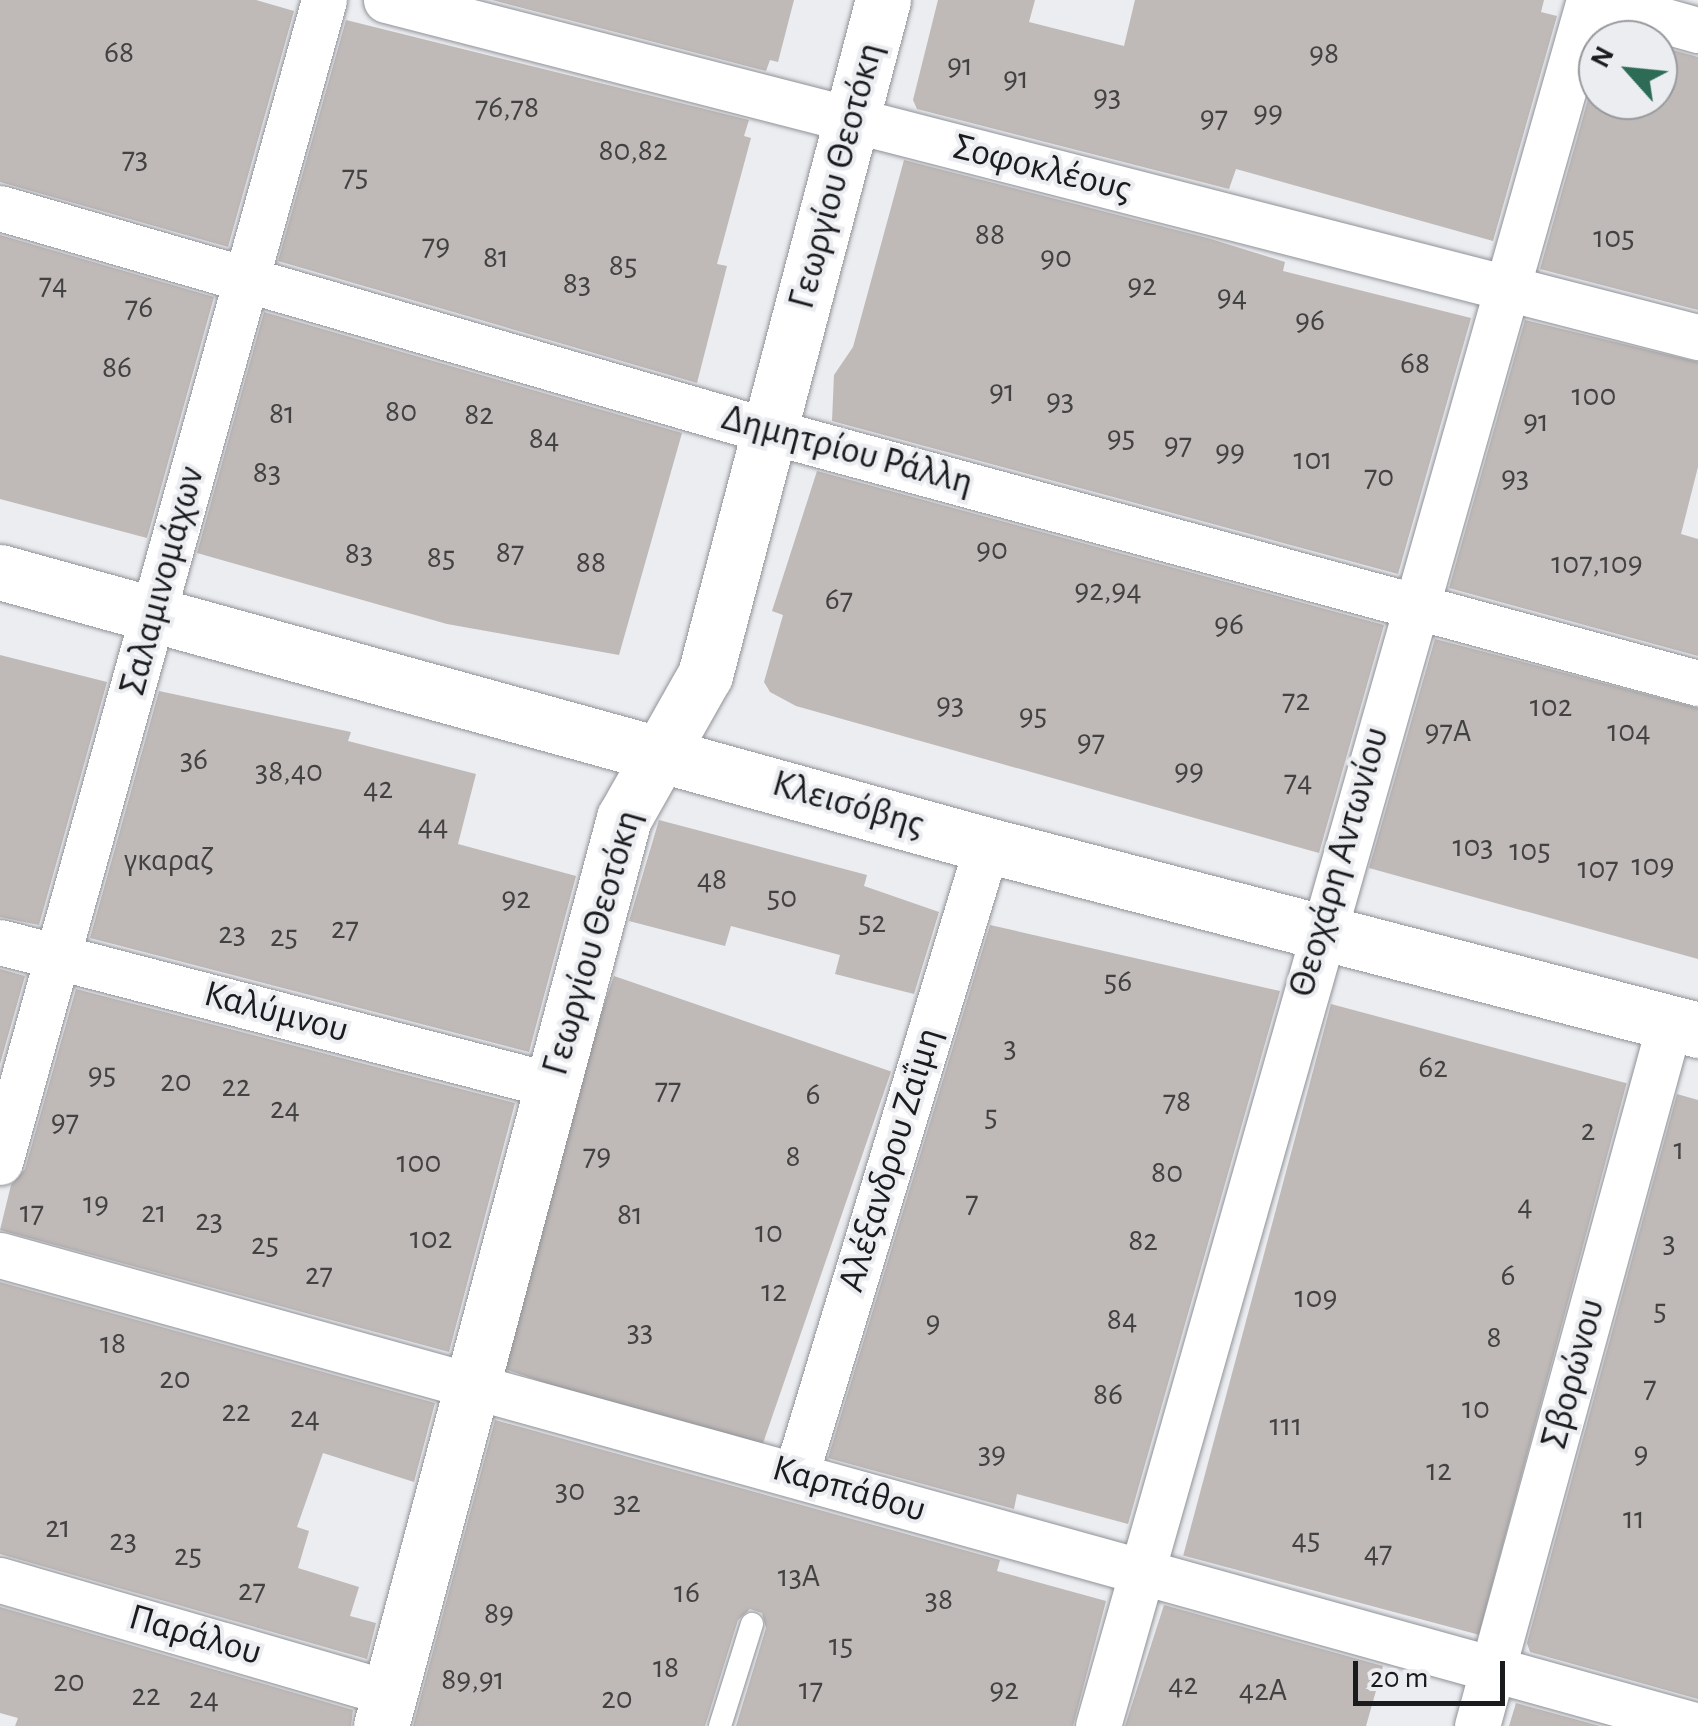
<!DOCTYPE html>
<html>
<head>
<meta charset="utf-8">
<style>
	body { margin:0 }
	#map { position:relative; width:1698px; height:1726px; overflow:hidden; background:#ebedf1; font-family:"Alegreya Sans",sans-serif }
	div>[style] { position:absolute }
	.building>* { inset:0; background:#bfb9b8; transform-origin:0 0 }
	.roads { filter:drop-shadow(0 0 2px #909296) drop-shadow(0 0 2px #909296) }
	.service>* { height:22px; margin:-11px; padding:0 11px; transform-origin:11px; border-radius:11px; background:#fff }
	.minor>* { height:45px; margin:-22.5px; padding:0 22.5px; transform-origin:22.5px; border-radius:22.5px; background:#fff }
	.tertiary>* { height:55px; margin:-27.5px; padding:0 27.5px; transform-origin:27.5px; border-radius:27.5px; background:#fff }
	span { translate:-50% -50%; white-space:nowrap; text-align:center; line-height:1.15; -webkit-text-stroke:8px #ebedf1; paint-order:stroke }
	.number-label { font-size:32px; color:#434243 }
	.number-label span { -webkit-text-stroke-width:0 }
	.street-label { font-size:38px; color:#1a1b1c }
	.north { position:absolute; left:1578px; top:20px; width:100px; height:100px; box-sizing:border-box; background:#ebedf1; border:2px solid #97999c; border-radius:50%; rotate:297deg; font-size:28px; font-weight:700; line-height:40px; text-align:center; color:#1a1b1c }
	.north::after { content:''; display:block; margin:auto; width:35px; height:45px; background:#2e6b57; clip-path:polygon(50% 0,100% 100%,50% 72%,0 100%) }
	.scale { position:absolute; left:1353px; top:1661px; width:152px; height:45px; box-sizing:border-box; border:5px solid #1a1b1c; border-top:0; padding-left:12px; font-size:30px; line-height:35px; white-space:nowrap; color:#1a1b1c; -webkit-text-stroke:8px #ebedf1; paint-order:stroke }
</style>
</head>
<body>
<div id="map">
	<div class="building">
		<i style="clip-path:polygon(0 0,256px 0,294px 11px,228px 247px,0 182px)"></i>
		<i style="clip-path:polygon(492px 0,794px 0,778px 62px,770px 60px,766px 71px)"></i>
		<i style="clip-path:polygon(938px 0,1035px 0,1029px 22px,1124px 46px,1135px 0,1544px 0,1541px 12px,1557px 16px,1493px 241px,1236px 169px,1229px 189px,917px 109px,913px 100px)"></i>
		<i style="clip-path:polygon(346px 20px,749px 120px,744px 136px,751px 138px,717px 264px,727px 266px,697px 383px,278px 261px)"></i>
		<i style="clip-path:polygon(1658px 46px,1698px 57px,1698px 310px,1540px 269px,1598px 64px,1598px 100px,1658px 100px)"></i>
		<i style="clip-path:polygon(904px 160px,1211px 239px,1285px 262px,1283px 271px,1471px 318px,1398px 574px,832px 421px,834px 375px,853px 347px)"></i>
		<i style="clip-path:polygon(0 235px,214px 297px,147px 538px,0 499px)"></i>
		<i style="clip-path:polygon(264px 312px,682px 433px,619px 655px,447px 624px,197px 553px)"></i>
		<i style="clip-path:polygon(1525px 320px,1698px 362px,1698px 467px,1681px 534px,1698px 539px,1698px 656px,1449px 588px)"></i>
		<i style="clip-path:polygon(817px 471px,1384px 625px,1319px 853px,796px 706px,770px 692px,764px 682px,783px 615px,772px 611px)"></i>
		<i style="clip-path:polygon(1435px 639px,1698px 708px,1698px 959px,1369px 868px)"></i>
		<i style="clip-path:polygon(0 655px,107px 682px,39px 925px,0 917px)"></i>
		<i style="clip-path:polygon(159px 691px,351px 732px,348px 741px,476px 774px,458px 844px,576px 876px,529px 1052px,90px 938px)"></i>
		<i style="clip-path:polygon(659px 820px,867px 875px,864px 886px,939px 912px,914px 994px,835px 974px,840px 955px,731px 926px,725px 946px,629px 921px)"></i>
		<i style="clip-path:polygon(990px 925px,1280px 991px,1128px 1524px,1017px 1494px,1014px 1509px,828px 1458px)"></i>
		<i style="clip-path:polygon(0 969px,25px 976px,0 1064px)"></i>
		<i style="left:614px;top:976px;width:293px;height:407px;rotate:19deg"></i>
		<i style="clip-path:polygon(76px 989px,515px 1103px,449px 1352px,0 1230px,11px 1185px,25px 1169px)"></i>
		<i style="left:1331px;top:1004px;width:306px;height:571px;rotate:15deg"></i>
		<i style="clip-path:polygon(1677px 1094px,1698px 1100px,1698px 1699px,1530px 1652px,1527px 1643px)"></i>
		<i style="clip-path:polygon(0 1282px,435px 1403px,414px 1482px,323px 1453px,297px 1527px,309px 1531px,298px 1568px,359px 1587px,350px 1616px,376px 1623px,367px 1659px,0 1554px)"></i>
		<i style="clip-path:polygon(495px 1420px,1000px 1560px,997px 1571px,1106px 1601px,1073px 1726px,736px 1726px,766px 1628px,762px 1613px,750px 1609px,738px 1620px,705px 1726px,413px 1726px)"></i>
		<i style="clip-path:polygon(1164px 1605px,1383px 1666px,1366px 1726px,1125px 1726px)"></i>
		<i style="clip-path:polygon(0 1607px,353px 1710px,351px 1726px,15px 1726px,18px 1718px,0 1713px)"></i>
		<i style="clip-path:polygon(1516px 1703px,1600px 1726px,1509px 1726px)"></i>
	</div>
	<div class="roads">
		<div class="service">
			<i style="left:720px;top:1726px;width:107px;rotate:-72.6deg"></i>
		</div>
		<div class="minor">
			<i style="left:386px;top:0;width:1355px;rotate:14.41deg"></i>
			<i style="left:1591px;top:0;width:111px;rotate:15.7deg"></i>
			<i style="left:0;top:208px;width:801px;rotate:16.17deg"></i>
			<i style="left:769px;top:431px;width:963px;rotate:15.18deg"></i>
			<i style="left:0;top:942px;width:569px;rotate:14.55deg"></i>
			<i style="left:0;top:1162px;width:1206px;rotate:-74.42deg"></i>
			<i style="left:0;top:1255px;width:1762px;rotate:15.5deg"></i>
			<i style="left:796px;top:1474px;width:657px;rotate:-73.11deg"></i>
			<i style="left:0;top:1580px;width:406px;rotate:16.2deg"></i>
			<i style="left:1098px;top:1726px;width:1794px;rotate:-74.12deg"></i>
			<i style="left:1477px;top:1726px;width:730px;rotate:-74.67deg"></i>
		</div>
		<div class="tertiary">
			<i style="left:0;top:572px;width:1024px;rotate:15.46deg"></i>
			<i style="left:987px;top:845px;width:735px;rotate:14.58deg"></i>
			<i style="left:381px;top:1726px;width:940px;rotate:-75.02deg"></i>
			<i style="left:624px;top:818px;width:164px;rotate:-60.5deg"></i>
			<i style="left:705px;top:675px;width:698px;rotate:-75.23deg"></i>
		</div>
	</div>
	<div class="number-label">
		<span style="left:119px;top:52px">68</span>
		<span style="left:1324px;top:53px">98</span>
		<span style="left:960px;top:65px">91</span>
		<span style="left:1016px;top:78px">91</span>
		<span style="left:1107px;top:96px">93</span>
		<span style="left:507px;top:107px">76,78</span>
		<span style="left:1268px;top:112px">99</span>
		<span style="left:1214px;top:117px">97</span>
		<span style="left:633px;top:150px">80,82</span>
		<span style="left:135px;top:158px">73</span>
		<span style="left:355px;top:176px">75</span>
		<span style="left:990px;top:234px">88</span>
		<span style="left:1614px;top:237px">105</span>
		<span style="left:436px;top:245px">79</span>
		<span style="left:496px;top:257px">81</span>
		<span style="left:1056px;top:257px">90</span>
		<span style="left:623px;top:265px">85</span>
		<span style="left:577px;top:283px">83</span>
		<span style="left:53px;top:284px">74</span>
		<span style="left:1142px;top:285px">92</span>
		<span style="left:1232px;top:296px">94</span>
		<span style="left:139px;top:307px">76</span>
		<span style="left:1310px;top:320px">96</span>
		<span style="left:1415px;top:363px">68</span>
		<span style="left:117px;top:367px">86</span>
		<span style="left:1002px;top:391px">91</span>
		<span style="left:1594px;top:395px">100</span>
		<span style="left:1060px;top:400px">93</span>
		<span style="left:401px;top:411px">80</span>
		<span style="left:282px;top:413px">81</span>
		<span style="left:479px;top:414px">82</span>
		<span style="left:1536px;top:421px">91</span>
		<span style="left:1121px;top:437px">95</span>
		<span style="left:544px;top:438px">84</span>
		<span style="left:1178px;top:444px">97</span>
		<span style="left:1230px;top:451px">99</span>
		<span style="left:1313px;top:459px">101</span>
		<span style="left:267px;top:472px">83</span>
		<span style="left:1379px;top:476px">70</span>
		<span style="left:1515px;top:477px">93</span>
		<span style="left:992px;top:549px">90</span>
		<span style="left:510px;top:552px">87</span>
		<span style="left:359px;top:553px">83</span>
		<span style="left:441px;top:557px">85</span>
		<span style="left:591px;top:562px">88</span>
		<span style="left:1597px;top:563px">107,109</span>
		<span style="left:1108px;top:590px">92,94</span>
		<span style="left:839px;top:599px">67</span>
		<span style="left:1229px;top:624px">96</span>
		<span style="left:1296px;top:700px">72</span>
		<span style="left:950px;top:704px">93</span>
		<span style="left:1551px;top:706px">102</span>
		<span style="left:1033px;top:715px">95</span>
		<span style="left:1448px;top:731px">97Α</span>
		<span style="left:1629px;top:731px">104</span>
		<span style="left:1091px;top:741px">97</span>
		<span style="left:194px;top:759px">36</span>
		<span style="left:1189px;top:770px">99</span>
		<span style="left:289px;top:771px">38,40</span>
		<span style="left:1298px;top:781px">74</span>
		<span style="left:378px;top:788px">42</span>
		<span style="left:433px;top:825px">44</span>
		<span style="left:1473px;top:846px">103</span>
		<span style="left:1530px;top:850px">105</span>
		<span style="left:168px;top:860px">γκαραζ</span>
		<span style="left:1653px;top:865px">109</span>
		<span style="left:1598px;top:868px">107</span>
		<span style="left:712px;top:879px">48</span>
		<span style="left:782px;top:897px">50</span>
		<span style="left:516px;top:898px">92</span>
		<span style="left:872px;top:922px">52</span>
		<span style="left:345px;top:928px">27</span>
		<span style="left:232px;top:933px">23</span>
		<span style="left:284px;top:936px">25</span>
		<span style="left:1118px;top:981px">56</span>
		<span style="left:1010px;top:1047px">3</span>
		<span style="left:1433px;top:1067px">62</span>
		<span style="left:102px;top:1074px">95</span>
		<span style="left:176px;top:1081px">20</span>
		<span style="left:236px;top:1086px">22</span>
		<span style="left:668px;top:1089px">77</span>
		<span style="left:813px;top:1094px">6</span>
		<span style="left:1177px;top:1101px">78</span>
		<span style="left:285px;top:1108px">24</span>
		<span style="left:991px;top:1116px">5</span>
		<span style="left:65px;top:1121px">97</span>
		<span style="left:1588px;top:1130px">2</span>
		<span style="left:1679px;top:1149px">1</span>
		<span style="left:597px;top:1155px">79</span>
		<span style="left:793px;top:1156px">8</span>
		<span style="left:419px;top:1162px">100</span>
		<span style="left:1167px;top:1172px">80</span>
		<span style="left:972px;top:1202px">7</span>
		<span style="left:96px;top:1203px">19</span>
		<span style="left:1525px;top:1205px">4</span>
		<span style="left:32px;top:1212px">17</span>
		<span style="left:154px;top:1212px">21</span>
		<span style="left:630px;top:1214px">81</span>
		<span style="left:209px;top:1220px">23</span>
		<span style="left:769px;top:1232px">10</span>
		<span style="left:431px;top:1238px">102</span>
		<span style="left:1143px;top:1240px">82</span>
		<span style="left:1669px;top:1242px">3</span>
		<span style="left:265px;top:1244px">25</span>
		<span style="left:319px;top:1274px">27</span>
		<span style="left:1508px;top:1275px">6</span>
		<span style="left:774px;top:1291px">12</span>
		<span style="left:1316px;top:1297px">109</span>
		<span style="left:1660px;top:1310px">5</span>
		<span style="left:1122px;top:1319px">84</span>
		<span style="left:933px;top:1322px">9</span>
		<span style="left:640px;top:1331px">33</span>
		<span style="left:1494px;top:1337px">8</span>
		<span style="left:113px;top:1343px">18</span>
		<span style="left:175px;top:1378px">20</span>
		<span style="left:1650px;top:1387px">7</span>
		<span style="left:1108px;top:1394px">86</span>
		<span style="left:1476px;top:1408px">10</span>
		<span style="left:236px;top:1411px">22</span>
		<span style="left:305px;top:1417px">24</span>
		<span style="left:1286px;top:1425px">111</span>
		<span style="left:992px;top:1453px">39</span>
		<span style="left:1641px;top:1453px">9</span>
		<span style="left:1439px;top:1470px">12</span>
		<span style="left:570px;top:1490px">30</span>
		<span style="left:627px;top:1502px">32</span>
		<span style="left:1634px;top:1518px">11</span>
		<span style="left:58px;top:1527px">21</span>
		<span style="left:1306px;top:1539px">45</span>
		<span style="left:123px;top:1540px">23</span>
		<span style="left:1378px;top:1552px">47</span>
		<span style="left:188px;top:1555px">25</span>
		<span style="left:799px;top:1576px">13Α</span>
		<span style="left:252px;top:1590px">27</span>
		<span style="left:687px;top:1592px">16</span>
		<span style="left:939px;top:1599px">38</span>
		<span style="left:499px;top:1613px">89</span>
		<span style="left:841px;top:1645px">15</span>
		<span style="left:666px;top:1667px">18</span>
		<span style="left:473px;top:1679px">89,91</span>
		<span style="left:69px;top:1681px">20</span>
		<span style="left:1183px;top:1684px">42</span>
		<span style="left:811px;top:1689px">17</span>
		<span style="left:1004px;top:1689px">92</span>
		<span style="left:1263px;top:1690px">42Α</span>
		<span style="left:146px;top:1695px">22</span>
		<span style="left:204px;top:1698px">24</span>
		<span style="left:617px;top:1698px">20</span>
	</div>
	<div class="street-label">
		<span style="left:1042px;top:169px;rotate:14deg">Σοφοκλέους</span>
		<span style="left:837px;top:176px;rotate:-75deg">Γεωργίου Θεοτόκη</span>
		<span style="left:847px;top:451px;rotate:15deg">Δημητρίου Ράλλη</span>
		<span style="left:163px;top:581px;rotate:-75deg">Σαλαμινομάχων</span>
		<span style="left:848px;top:805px;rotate:16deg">Κλεισόβης</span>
		<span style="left:1340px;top:862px;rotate:-74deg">Θεοχάρη Αντωνίου</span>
		<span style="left:593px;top:943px;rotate:-74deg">Γεωργίου Θεοτόκη</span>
		<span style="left:276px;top:1013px;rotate:15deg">Καλύμνου</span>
		<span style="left:891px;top:1160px;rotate:-73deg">Αλέξανδρου Ζαΐμη</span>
		<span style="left:1574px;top:1374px;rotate:-75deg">Σβορώνου</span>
		<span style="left:849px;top:1490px;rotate:16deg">Καρπάθου</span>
		<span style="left:195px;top:1636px;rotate:16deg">Παράλου</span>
	</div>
	<div class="north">N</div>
	<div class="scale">20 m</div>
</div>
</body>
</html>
